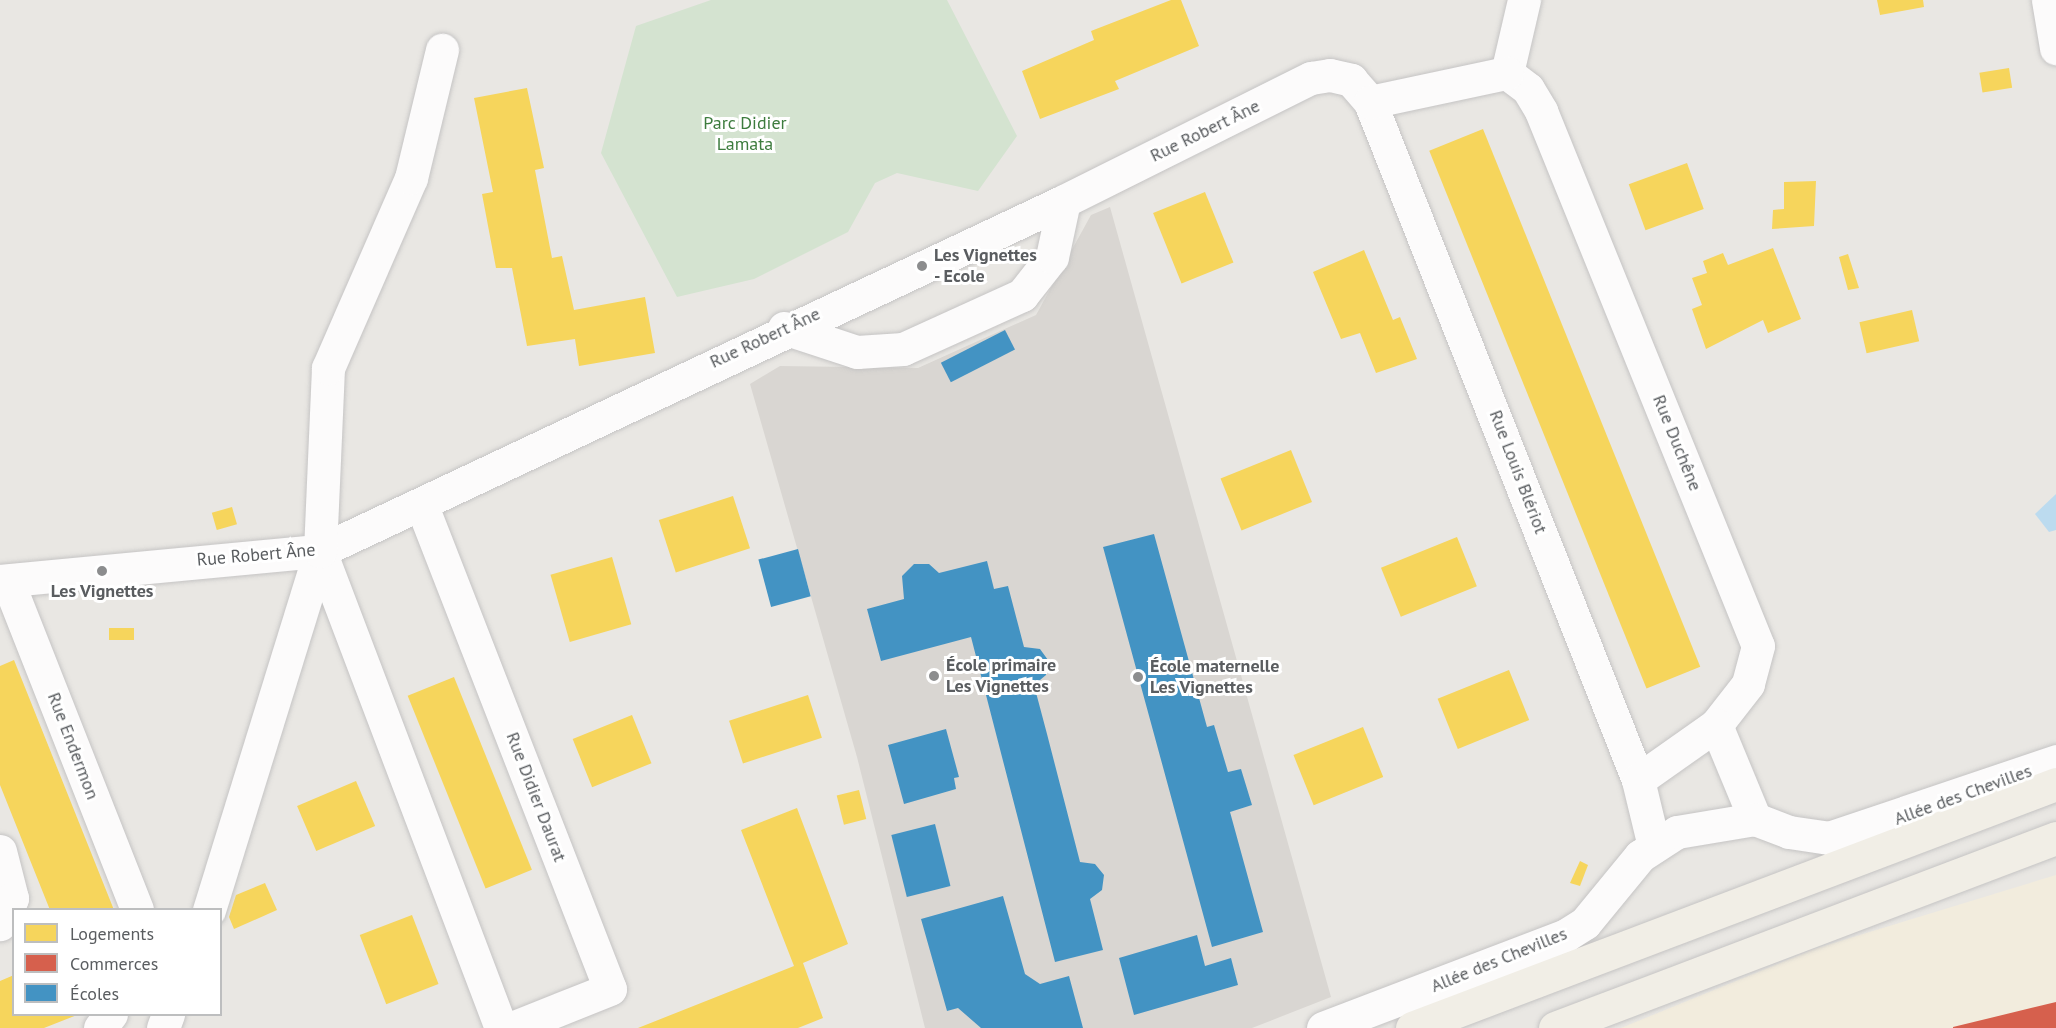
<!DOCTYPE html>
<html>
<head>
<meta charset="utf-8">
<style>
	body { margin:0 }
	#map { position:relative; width:2056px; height:1028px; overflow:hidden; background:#e9e7e3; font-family:"PT Sans",sans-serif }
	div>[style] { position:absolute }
	.commercial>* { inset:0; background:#f2ecdd }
	.education>* { inset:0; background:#d9d6d2 }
	.green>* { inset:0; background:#d4e3d0 }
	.water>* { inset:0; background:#bcdbef }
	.homes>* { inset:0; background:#f6d55c; transform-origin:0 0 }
	.shops>* { inset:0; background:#d6604d }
	.schools>* { inset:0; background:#4393c3; transform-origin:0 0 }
	.roads { filter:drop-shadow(0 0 2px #c5c4c4) drop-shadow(0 0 2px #c5c4c4) }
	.minor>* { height:33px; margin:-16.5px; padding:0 16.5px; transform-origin:16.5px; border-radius:16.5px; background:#fcfbfb }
	.major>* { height:33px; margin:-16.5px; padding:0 16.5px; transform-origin:16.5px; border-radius:16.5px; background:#f1eee6 }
	.dots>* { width:16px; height:16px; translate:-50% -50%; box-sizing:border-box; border:3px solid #fff; border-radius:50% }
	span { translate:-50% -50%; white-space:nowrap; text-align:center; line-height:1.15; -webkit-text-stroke:6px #fff; paint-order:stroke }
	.park-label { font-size:18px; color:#3d7c3e }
	.street-label { font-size:18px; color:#5a5d60 }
	.poi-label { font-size:18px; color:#5a5d60; font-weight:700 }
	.left { translate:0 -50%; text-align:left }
	.legend { position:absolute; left:12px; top:908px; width:210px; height:108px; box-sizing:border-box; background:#fff; border:2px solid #bdbebf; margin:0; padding:8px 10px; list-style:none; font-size:18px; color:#5a5d60 }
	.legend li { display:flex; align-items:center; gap:12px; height:30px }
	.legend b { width:30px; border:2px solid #bdbebf }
</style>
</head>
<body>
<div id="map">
	<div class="commercial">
		<i style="clip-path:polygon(2056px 875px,2056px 1028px,1621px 1028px,1814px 949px)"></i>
	</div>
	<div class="education">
		<i style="clip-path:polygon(1110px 207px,1331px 997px,1252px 1028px,925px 1028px,857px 757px,750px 384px,780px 366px,918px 368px,1036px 315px,1091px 215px)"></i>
	</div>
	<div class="green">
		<i style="clip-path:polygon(711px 0,947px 0,1017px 136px,978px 191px,897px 173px,875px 183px,848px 232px,754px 279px,677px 297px,601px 153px,636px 26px)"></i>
	</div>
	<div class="water">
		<i style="clip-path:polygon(2056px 494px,2056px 530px,2049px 532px,2035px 514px)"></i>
	</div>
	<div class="homes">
		<i style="clip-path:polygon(1171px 0,1181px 0,1199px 46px,1115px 81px,1119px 89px,1040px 119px,1022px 71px,1094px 40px,1091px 31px)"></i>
		<i style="clip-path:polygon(1877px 0,1923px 0,1924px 7px,1880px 15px)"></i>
		<i style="left:2009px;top:68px;width:20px;height:30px;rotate:81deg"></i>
		<i style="clip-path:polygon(527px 88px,544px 168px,535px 170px,552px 258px,562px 256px,574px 310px,645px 297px,655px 353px,579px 366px,575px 339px,527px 346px,512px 268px,496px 268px,482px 194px,493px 192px,474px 98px)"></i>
		<i style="left:1483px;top:129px;width:580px;height:58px;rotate:68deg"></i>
		<i style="left:1687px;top:163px;width:49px;height:62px;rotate:70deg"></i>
		<i style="clip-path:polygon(1816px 181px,1814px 226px,1772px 229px,1773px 210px,1784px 209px,1784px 182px)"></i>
		<i style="left:1205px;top:192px;width:76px;height:56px;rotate:68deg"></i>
		<i style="clip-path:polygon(1773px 248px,1801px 319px,1768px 333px,1763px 320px,1706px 349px,1692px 309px,1702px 305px,1692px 278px,1707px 273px,1703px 261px,1723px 253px,1728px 265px)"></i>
		<i style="clip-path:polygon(1364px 250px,1393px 320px,1400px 317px,1417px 359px,1376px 373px,1360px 333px,1341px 339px,1313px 272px)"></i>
		<i style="clip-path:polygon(1848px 254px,1859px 288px,1848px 290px,1839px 257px)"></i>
		<i style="left:1912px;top:310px;width:32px;height:54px;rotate:77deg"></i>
		<i style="left:1291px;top:450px;width:56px;height:76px;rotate:68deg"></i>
		<i style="left:733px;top:496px;width:55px;height:78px;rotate:72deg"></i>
		<i style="left:232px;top:507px;width:18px;height:21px;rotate:74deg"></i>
		<i style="left:1457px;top:537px;width:53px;height:82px;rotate:68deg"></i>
		<i style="left:612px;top:557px;width:70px;height:64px;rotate:74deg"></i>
		<i style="left:109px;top:628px;width:25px;height:12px"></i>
		<i style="clip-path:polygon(14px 660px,114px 910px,50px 910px,0 785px,0 666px)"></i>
		<i style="left:1509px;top:670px;width:54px;height:77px;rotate:68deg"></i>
		<i style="left:454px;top:677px;width:208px;height:50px;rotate:68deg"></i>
		<i style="left:808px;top:695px;width:45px;height:83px;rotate:72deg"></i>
		<i style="left:632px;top:715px;width:52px;height:64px;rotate:68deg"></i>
		<i style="left:1363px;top:727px;width:54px;height:75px;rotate:68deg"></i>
		<i style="left:356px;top:781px;width:49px;height:64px;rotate:67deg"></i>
		<i style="left:859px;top:790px;width:30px;height:23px;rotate:76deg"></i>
		<i style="clip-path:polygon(797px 808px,848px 944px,803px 963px,823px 1018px,798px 1028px,638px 1028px,794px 966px,741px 830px)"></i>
		<i style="clip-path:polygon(1580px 861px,1588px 865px,1580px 886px,1570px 883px)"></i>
		<i style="clip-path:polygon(265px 883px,277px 910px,234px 929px,229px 917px,236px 895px)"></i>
		<i style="left:412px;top:915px;width:74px;height:56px;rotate:69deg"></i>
		<i style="clip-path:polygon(14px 975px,14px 1014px,77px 1015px,44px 1028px,0 1028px,0 981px)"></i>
	</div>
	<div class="shops">
		<i style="clip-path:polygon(2056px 1002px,2056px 1028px,1953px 1028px,1953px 1027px)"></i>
	</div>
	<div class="schools">
		<i style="left:1005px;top:330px;width:22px;height:72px;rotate:63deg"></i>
		<i style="clip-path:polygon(1154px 534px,1207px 727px,1214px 725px,1228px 772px,1241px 769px,1252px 805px,1230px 812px,1263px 932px,1212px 947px,1103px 547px)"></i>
		<i style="left:798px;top:549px;width:49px;height:41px;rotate:75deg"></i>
		<i style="clip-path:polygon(987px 561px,994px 589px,1008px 586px,1024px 647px,1040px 649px,1048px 660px,1046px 675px,1034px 685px,1047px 734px,1080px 862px,1095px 864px,1104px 875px,1102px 890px,1090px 899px,1103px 950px,1055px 962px,971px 637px,881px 661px,867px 609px,904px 599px,902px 576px,914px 564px,929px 564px,939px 573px)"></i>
		<i style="clip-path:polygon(946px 729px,959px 777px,954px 778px,956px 789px,904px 804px,888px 745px)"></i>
		<i style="left:935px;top:824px;width:64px;height:45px;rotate:76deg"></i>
		<i style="clip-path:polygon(1003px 896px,1025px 974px,1040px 984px,1069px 976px,1083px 1028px,981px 1028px,958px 1008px,947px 1011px,921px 919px)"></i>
		<i style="clip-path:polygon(1197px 935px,1205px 966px,1231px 958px,1238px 985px,1134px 1015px,1119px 958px)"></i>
	</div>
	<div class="roads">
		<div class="minor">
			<i style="left:2048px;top:0;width:49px;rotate:80.5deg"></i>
			<i style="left:1507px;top:73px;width:26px;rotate:37deg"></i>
			<i style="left:1528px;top:89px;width:26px;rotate:59deg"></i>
			<i style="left:1541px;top:111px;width:577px;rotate:67.92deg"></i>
			<i style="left:1758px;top:646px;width:39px;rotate:105deg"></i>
			<i style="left:1748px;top:684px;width:52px;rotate:128deg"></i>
			<i style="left:1716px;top:725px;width:102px;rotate:67.5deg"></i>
			<i style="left:1507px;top:73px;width:75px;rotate:-76.9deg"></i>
			<i style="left:1370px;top:102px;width:729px;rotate:68.43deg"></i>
			<i style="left:1638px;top:780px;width:68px;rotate:76.4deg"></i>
			<i style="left:784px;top:328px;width:77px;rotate:18.2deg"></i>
			<i style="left:857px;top:352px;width:46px;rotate:-3.7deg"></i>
			<i style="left:903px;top:349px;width:131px;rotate:-24.4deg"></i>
			<i style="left:1022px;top:295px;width:48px;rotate:-51.7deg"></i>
			<i style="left:1052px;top:257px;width:57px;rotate:-77.9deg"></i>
			<i style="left:422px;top:506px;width:518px;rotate:68.73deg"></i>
			<i style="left:610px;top:989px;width:105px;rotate:158.3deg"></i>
			<i style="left:320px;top:551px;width:510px;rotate:69.22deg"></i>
			<i style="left:0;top:581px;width:321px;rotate:-5.4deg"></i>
			<i style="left:320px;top:551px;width:822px;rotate:-25.19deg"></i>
			<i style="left:1064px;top:201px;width:276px;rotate:-26.5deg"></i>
			<i style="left:1311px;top:78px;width:19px;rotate:-9deg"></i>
			<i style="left:1330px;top:75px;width:22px;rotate:13deg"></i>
			<i style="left:1351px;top:80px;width:29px;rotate:49deg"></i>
			<i style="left:1370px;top:102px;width:140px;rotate:-12deg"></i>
			<i style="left:8px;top:582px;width:352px;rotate:68.5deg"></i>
			<i style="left:1638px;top:780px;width:95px;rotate:-35.2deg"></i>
			<i style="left:0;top:851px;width:49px;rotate:75.7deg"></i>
			<i style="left:12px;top:898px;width:29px;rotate:115deg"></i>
			<i style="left:209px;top:910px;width:376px;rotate:-72.8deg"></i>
			<i style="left:320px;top:551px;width:183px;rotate:-87.5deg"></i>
			<i style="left:328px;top:368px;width:207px;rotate:-66.4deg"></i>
			<i style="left:411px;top:178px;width:132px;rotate:-76.4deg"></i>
			<i style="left:100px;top:1028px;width:18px;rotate:-52deg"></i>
			<i style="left:163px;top:1028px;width:15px;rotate:-70deg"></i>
			<i style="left:1323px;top:1028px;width:260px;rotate:-20.9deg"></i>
			<i style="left:1566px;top:935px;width:22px;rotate:-32deg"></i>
			<i style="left:1585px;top:923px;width:87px;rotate:-50.6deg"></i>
			<i style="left:1640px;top:856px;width:44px;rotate:-33deg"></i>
			<i style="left:1677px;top:832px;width:79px;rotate:-9.5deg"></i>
			<i style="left:1755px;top:819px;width:36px;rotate:21deg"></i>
			<i style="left:1789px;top:832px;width:40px;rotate:8.5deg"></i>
			<i style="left:1829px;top:838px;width:240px;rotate:-18.7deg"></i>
		</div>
		<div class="major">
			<i style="left:1412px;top:1028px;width:689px;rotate:-20.75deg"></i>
			<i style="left:1555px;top:1028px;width:536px;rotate:-20.77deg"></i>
		</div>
	</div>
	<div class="dots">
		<i style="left:922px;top:266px;background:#8c8d8e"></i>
		<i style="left:102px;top:571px;background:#8c8d8e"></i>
		<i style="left:934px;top:676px;background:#8c8d8e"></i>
		<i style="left:1138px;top:677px;background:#8c8d8e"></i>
	</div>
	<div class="park-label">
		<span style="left:745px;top:134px">Parc Didier<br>Lamata</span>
	</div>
	<div class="street-label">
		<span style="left:1205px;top:131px;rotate:-26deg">Rue Robert Âne</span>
		<span style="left:765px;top:338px;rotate:-25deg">Rue Robert Âne</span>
		<span style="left:1677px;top:443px;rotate:68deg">Rue Duchêne</span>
		<span style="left:1518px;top:472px;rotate:69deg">Rue Louis Blériot</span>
		<span style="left:256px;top:555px;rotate:-5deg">Rue Robert Âne</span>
		<span style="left:73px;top:746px;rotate:69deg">Rue Endermon</span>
		<span style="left:1963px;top:795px;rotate:-20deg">Allée des Chevilles</span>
		<span style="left:536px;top:797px;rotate:69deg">Rue Didier Daurat</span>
		<span style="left:1499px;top:960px;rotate:-22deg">Allée des Chevilles</span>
	</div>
	<div class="poi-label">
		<span class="left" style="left:934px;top:266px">Les Vignettes<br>- Ecole</span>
		<span style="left:102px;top:591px">Les Vignettes</span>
		<span class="left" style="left:946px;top:676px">École primaire<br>Les Vignettes</span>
		<span class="left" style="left:1150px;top:677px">École maternelle<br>Les Vignettes</span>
	</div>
	<ul class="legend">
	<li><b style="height:16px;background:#f6d55c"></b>Logements</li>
	<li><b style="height:16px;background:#d6604d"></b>Commerces</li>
	<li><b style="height:16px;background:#4393c3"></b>Écoles</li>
	</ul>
</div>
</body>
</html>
